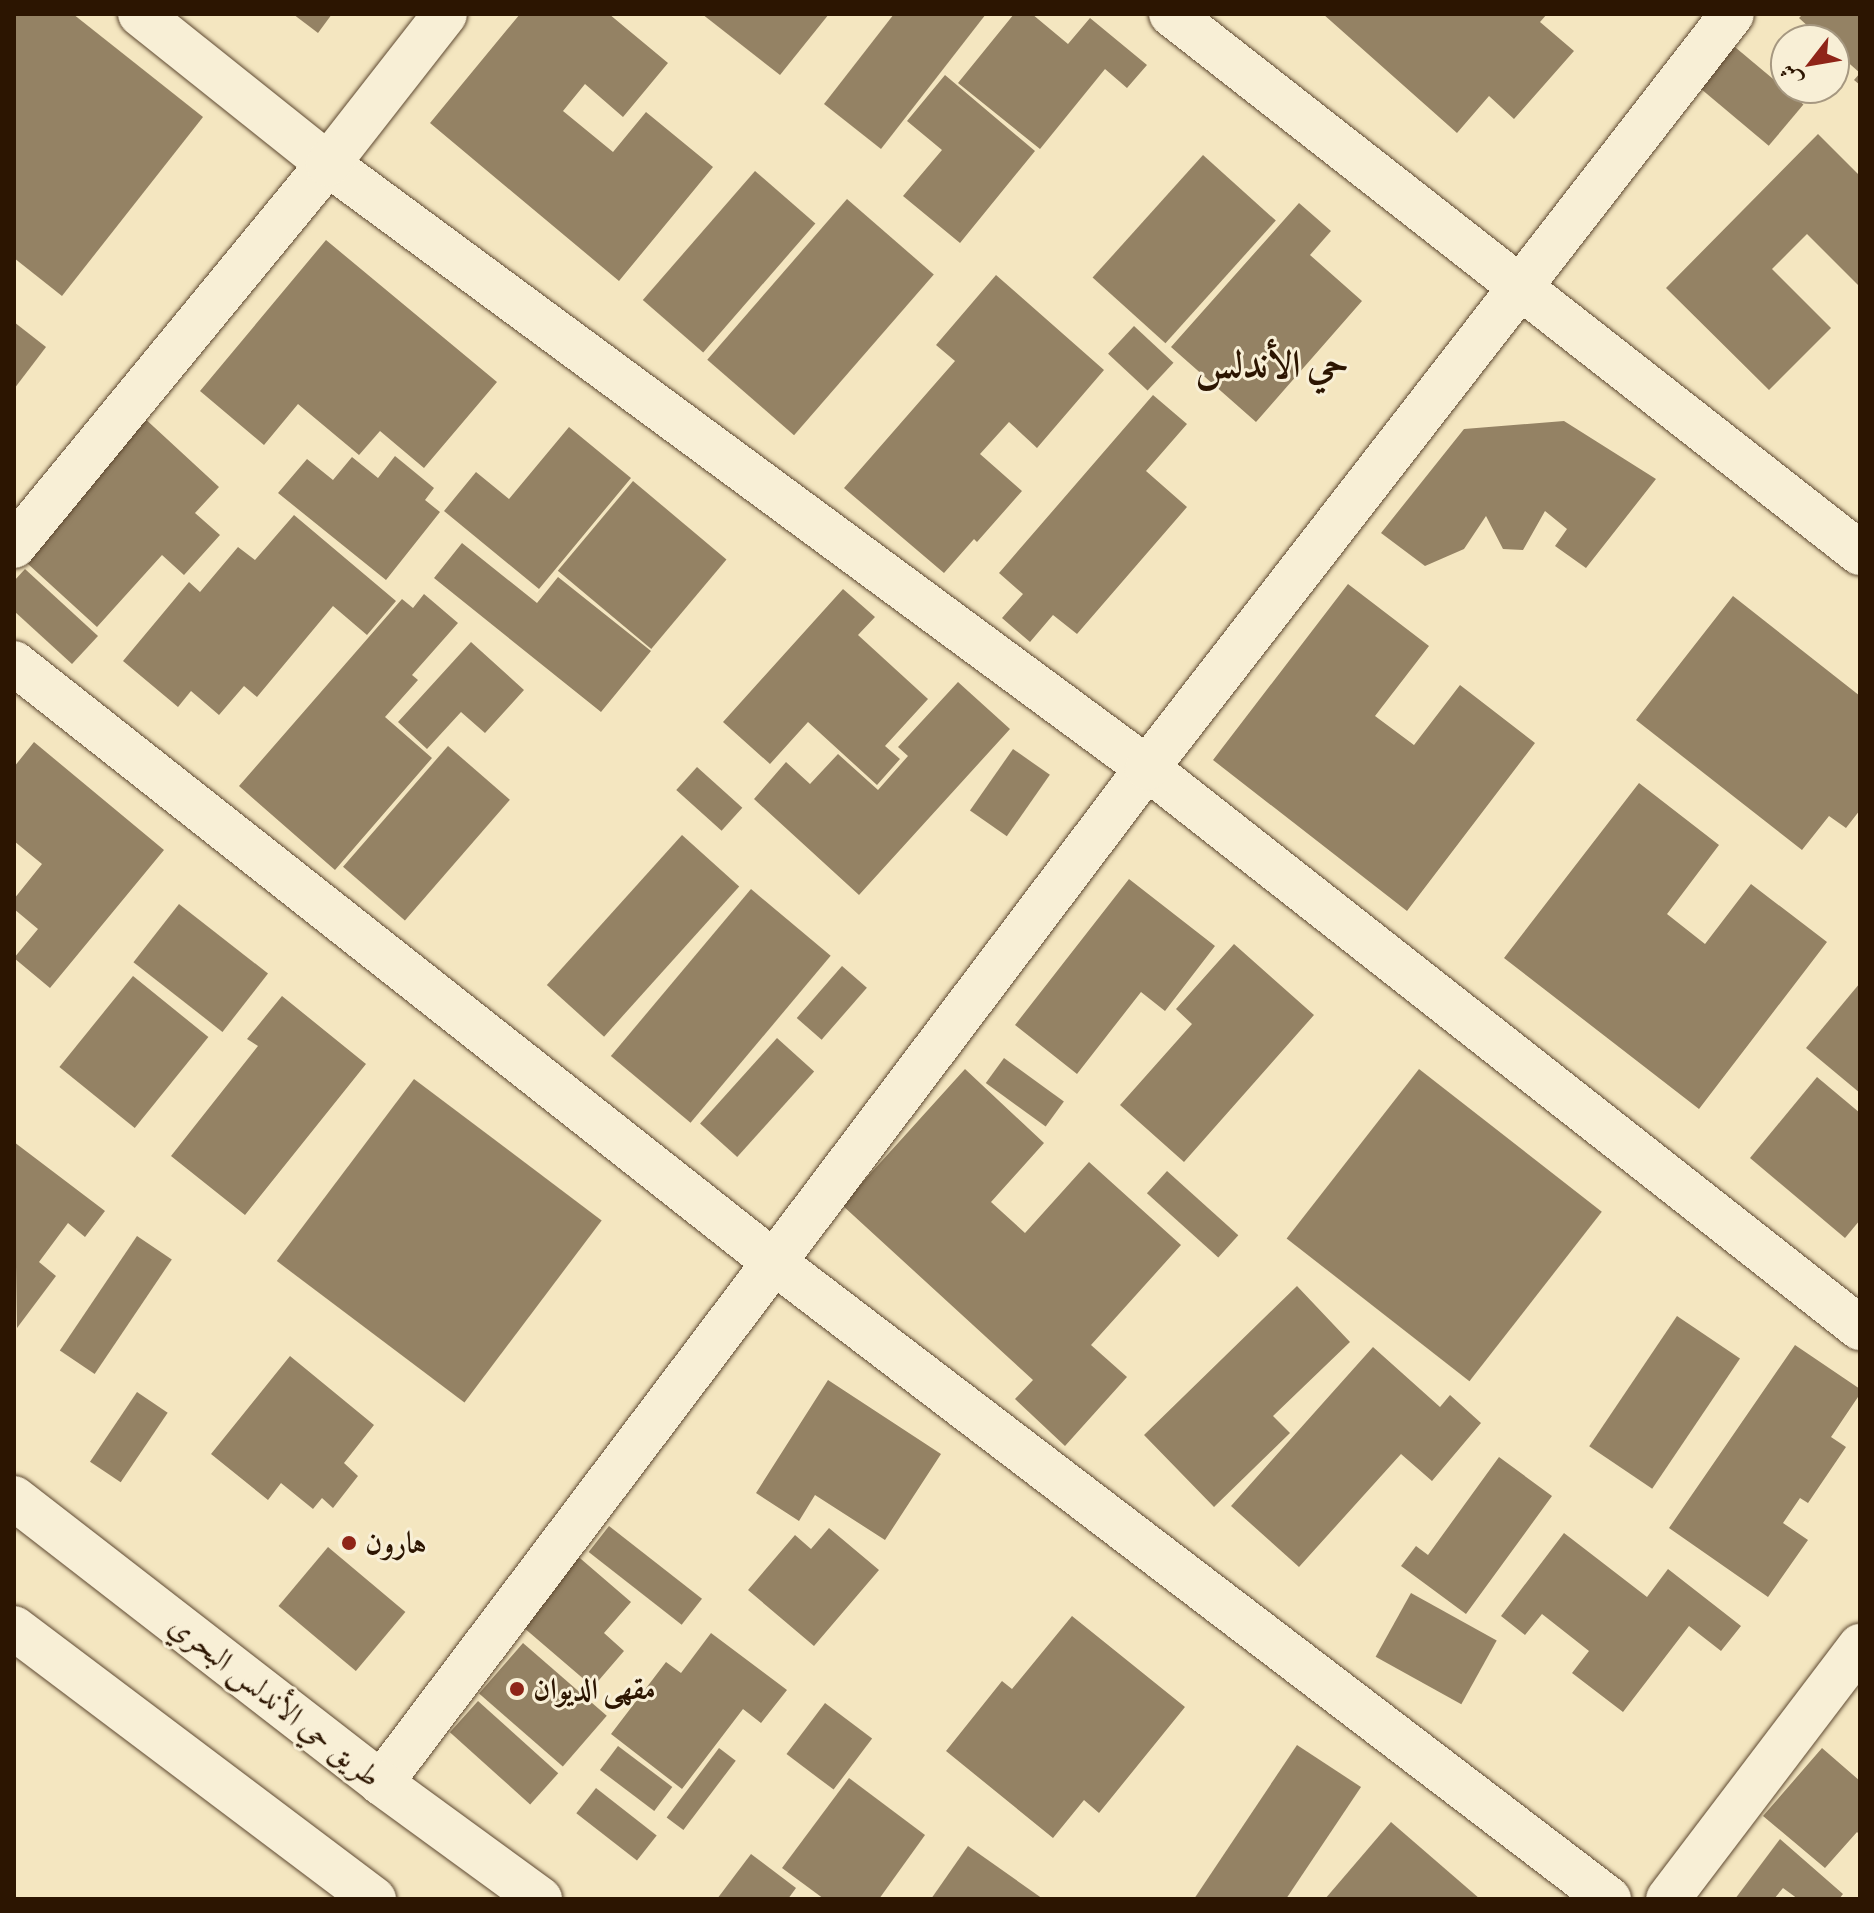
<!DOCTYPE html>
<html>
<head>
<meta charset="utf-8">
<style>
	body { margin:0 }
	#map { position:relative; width:1874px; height:1913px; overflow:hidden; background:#f4e6c0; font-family:Alegreya,Amiri,serif }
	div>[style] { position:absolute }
	.building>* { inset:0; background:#948264; transform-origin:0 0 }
	.roads { filter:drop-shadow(0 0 2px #5e4931) drop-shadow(0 0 2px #5e4931) }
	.street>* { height:44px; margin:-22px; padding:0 22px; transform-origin:22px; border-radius:22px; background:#f8efd6 }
	.secondary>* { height:44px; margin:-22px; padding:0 22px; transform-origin:22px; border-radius:22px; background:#f8efd6 }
	.dots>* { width:22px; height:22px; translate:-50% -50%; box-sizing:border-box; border:4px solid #f8efd6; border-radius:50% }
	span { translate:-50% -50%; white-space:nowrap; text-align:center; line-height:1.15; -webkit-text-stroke:6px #f8efd6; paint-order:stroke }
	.poi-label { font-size:30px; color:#2c1501; font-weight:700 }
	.left { translate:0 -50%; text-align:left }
	.street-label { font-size:30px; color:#2c1501 }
	.district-label { font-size:38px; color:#2c1501; font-weight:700 }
	.frame { position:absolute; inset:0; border:16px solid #2c1501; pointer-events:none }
	.north { position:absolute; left:1770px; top:24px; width:80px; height:80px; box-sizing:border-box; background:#f8efd6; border:2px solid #a69881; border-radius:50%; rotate:239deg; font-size:22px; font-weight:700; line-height:32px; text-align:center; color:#2c1501 }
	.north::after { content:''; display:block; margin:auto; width:28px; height:36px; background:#8f2418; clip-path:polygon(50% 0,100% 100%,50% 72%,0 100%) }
</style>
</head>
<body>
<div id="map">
	<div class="building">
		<i style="clip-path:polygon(14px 14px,73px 14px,203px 117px,62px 296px,14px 258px)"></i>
		<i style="clip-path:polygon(293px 14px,332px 14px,318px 33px)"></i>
		<i style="clip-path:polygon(520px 14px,609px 14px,668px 63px,623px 117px,585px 84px,563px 111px,613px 152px,646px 112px,713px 167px,619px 281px,430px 123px)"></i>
		<i style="clip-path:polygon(702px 14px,829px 14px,780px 75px)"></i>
		<i style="clip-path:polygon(894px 14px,986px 14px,881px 149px,824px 104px)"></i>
		<i style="clip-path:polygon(1014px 14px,1032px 14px,1068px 44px,1090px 18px,1147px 65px,1127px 88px,1105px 69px,1040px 149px,958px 83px)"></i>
		<i style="clip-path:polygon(1323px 14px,1547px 14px,1540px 22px,1574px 51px,1514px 119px,1489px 96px,1457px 133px)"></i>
		<i style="clip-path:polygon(1803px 14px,1860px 14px,1860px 85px,1854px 80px,1860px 73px,1834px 50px,1834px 40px,1823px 40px,1799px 18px)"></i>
		<i style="left:1723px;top:37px;width:105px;height:54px;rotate:40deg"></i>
		<i style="clip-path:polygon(945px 75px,1035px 151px,960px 243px,903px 196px,942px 150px,907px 121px)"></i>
		<i style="clip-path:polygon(1818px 134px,1860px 176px,1860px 287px,1807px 234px,1772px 269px,1831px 328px,1769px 390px,1666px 288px)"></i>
		<i style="left:1203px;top:155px;width:98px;height:165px;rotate:42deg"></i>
		<i style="left:755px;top:171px;width:80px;height:171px;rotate:41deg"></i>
		<i style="left:847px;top:199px;width:115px;height:213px;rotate:41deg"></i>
		<i style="clip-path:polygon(1299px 203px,1331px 231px,1310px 255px,1362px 301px,1256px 422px,1171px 347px)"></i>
		<i style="clip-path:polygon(326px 240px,497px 382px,424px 468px,380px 431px,359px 455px,298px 404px,264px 445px,200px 391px)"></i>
		<i style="clip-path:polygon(996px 275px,1104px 370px,1037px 448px,1009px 422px,980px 454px,1022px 491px,977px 542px,974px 539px,944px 573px,844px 488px,955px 361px,936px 345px)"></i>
		<i style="clip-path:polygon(14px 322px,46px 347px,14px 389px)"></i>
		<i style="left:1134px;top:326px;width:54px;height:38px;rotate:43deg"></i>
		<i style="clip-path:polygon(1153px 395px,1187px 424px,1146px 471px,1187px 507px,1077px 634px,1053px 615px,1030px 642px,1002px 618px,1023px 594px,999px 573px)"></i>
		<i style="clip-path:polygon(141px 415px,219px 487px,195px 513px,220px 535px,184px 575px,162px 555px,97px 627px,16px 553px)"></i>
		<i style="clip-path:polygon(1564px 421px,1656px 479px,1586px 568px,1555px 546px,1567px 529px,1545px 511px,1523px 550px,1503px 549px,1486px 516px,1464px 549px,1425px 566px,1381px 533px,1464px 429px)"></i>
		<i style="clip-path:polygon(569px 427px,631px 478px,539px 589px,444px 511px,476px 472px,509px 499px)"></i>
		<i style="clip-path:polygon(395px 456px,434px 488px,425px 500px,440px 512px,386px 580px,278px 493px,307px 459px,333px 480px,352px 457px,378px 478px)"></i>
		<i style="left:633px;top:481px;width:122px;height:117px;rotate:40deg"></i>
		<i style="clip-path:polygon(294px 515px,396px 601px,367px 635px,333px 606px,257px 697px,244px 686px,219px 715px,191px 691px,178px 707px,123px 661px,189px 582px,200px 592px,238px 547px,255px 560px)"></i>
		<i style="clip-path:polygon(462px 543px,537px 603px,558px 577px,651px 651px,601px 712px,434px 578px)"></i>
		<i style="clip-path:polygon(25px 569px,98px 636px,72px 664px,14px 611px,14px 581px)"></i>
		<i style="clip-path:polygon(1348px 584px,1429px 646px,1375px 716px,1414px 745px,1460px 685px,1535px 743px,1407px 911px,1213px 760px)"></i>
		<i style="clip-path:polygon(843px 589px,875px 617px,858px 635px,928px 699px,885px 746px,900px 759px,877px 785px,808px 722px,770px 764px,723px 722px)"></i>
		<i style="clip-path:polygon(424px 594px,458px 623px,412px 675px,418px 680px,385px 717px,432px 758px,335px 870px,239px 786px,402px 599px,413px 608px)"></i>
		<i style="clip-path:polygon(1733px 596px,1860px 696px,1860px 810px,1846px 828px,1829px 816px,1802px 850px,1636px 720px)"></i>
		<i style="clip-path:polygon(471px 642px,524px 690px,485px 733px,461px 712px,427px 749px,398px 722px)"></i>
		<i style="clip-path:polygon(958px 682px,1010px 729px,859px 895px,754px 799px,786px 762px,810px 784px,838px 754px,878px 790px,908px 756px,898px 747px)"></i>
		<i style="clip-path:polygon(34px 742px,164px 850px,50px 988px,14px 958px,38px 929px,14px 909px,14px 899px,42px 864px,14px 841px,14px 767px)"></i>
		<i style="left:448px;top:746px;width:82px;height:160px;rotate:41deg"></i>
		<i style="left:1013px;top:749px;width:45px;height:75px;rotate:35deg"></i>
		<i style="left:697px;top:767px;width:61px;height:31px;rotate:42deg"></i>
		<i style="clip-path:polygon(1639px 783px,1719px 845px,1667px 914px,1705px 944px,1751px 884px,1827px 942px,1699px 1109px,1504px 958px)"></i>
		<i style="left:682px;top:835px;width:77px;height:202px;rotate:42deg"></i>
		<i style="clip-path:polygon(1129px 879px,1215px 946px,1165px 1011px,1141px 992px,1077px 1074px,1015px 1025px)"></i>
		<i style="left:751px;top:889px;width:104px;height:218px;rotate:40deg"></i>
		<i style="left:179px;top:904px;width:113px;height:74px;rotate:38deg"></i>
		<i style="clip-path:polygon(1234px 944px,1314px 1015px,1184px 1162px,1120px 1105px,1192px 1024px,1176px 1009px)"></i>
		<i style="left:842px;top:966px;width:33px;height:69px;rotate:41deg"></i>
		<i style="left:133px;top:976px;width:97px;height:117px;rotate:39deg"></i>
		<i style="clip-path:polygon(1860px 983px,1860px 1093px,1806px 1048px)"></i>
		<i style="clip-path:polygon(282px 996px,366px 1064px,245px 1215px,171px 1156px,258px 1046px,247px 1039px)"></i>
		<i style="left:777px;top:1038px;width:50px;height:115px;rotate:42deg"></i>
		<i style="left:1004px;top:1058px;width:74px;height:31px;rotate:36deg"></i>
		<i style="clip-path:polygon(965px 1069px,1044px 1143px,991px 1202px,1025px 1233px,1089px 1162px,1181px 1245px,1091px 1345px,1127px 1377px,1065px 1446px,1015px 1399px,1033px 1380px,842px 1205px)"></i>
		<i style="left:1419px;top:1069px;width:232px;height:215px;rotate:38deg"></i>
		<i style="clip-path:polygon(1817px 1077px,1860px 1113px,1860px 1220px,1845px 1238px,1750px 1158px)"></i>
		<i style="left:414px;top:1079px;width:235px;height:228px;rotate:37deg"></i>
		<i style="clip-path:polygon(14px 1142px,105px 1211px,85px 1237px,68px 1223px,39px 1262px,56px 1276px,17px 1328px)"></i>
		<i style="left:1167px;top:1171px;width:96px;height:30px;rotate:42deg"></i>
		<i style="left:137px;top:1236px;width:42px;height:138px;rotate:34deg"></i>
		<i style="clip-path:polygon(1297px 1286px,1350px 1342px,1273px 1416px,1290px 1433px,1214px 1507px,1144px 1435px)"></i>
		<i style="left:1677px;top:1316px;width:76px;height:157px;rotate:34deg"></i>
		<i style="clip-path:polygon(1795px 1345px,1860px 1389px,1860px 1394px,1831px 1437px,1846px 1447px,1808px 1503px,1800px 1498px,1783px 1523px,1808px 1540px,1768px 1597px,1669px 1528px)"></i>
		<i style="clip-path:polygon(1373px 1347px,1440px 1407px,1450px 1395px,1481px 1423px,1432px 1481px,1401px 1454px,1299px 1567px,1231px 1506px)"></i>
		<i style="clip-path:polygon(290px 1356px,374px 1425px,344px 1463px,358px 1476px,333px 1508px,322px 1498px,313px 1509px,281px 1483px,268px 1500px,211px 1454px)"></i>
		<i style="clip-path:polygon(828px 1380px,941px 1454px,885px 1540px,815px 1495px,799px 1521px,756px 1493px)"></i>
		<i style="left:137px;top:1392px;width:37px;height:84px;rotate:34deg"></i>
		<i style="clip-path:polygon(1499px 1457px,1552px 1496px,1466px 1614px,1401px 1566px,1416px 1546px,1428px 1555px)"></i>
		<i style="left:609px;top:1526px;width:118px;height:33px;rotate:38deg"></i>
		<i style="clip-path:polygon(829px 1528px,879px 1570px,814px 1646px,748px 1590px,795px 1535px,811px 1549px)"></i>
		<i style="clip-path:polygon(1564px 1533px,1647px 1597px,1668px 1569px,1741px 1626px,1721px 1651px,1689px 1626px,1623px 1712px,1572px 1673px,1589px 1651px,1542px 1614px,1525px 1635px,1501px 1616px)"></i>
		<i style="left:328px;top:1547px;width:101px;height:77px;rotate:40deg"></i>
		<i style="clip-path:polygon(574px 1553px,631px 1602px,604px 1633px,624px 1651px,593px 1687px,516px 1621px)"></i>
		<i style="left:1411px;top:1593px;width:98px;height:73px;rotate:29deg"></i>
		<i style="clip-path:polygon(1072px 1616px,1185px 1707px,1099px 1813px,1084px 1800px,1053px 1838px,946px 1751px,1002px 1681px,1012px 1689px)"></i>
		<i style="clip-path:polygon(711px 1633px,787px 1690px,761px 1723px,743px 1709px,682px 1789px,611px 1734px,666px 1662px,681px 1673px)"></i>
		<i style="left:523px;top:1643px;width:111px;height:67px;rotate:41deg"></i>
		<i style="left:478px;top:1701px;width:108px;height:42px;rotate:42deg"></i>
		<i style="left:825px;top:1703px;width:59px;height:64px;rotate:37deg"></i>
		<i style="clip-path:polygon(1297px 1745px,1361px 1787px,1286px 1899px,1194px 1899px)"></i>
		<i style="left:618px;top:1746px;width:68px;height:30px;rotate:37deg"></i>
		<i style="left:719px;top:1748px;width:21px;height:87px;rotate:37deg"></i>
		<i style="clip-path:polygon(1822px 1748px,1860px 1781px,1860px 1835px,1857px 1832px,1825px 1868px,1763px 1816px)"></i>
		<i style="clip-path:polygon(849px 1778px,925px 1835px,879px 1899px,824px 1899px,782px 1868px)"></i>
		<i style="left:596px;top:1788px;width:77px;height:32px;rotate:38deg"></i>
		<i style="clip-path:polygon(1391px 1822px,1480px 1899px,1325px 1899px)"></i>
		<i style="clip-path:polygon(1780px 1839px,1843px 1894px,1839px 1899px,1798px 1899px,1783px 1888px,1774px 1899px,1735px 1899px)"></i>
		<i style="clip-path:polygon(968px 1846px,1043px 1899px,931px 1899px)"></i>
		<i style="clip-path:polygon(751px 1854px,796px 1888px,788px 1899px,717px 1899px)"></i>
	</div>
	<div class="roads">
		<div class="street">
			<i style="left:140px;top:14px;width:241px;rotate:38.6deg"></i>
			<i style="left:328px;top:164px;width:1018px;rotate:36.41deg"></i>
			<i style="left:1147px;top:768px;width:907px;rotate:38.15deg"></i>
			<i style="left:1171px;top:14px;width:875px;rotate:38.04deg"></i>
			<i style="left:14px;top:546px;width:494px;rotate:-50.6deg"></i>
			<i style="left:328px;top:164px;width:190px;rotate:-52deg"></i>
			<i style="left:14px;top:663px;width:969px;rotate:38.25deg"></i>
			<i style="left:775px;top:1263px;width:1049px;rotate:37.33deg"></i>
			<i style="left:381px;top:1783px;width:1272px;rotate:-52.96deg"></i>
			<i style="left:1147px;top:768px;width:954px;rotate:-52.19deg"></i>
			<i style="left:1668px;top:1899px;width:318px;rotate:-52.8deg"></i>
		</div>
		<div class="secondary">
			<i style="left:14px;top:1498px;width:465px;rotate:37.8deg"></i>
			<i style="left:381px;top:1783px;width:197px;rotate:36.1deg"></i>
			<i style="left:14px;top:1628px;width:451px;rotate:37deg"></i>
		</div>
	</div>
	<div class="dots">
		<i style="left:349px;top:1543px;background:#8f2418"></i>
		<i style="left:517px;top:1689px;background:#8f2418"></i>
	</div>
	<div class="poi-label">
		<span class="left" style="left:365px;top:1543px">هارون</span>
		<span class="left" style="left:533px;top:1689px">مقهى الديوان</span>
	</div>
	<div class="street-label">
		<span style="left:275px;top:1701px;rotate:38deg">طريق حي الأندلس البحري</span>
	</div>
	<div class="district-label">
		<span style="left:1272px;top:365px">حي الأندلس</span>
	</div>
	<div class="frame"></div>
	<div class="north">ش</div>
</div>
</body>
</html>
